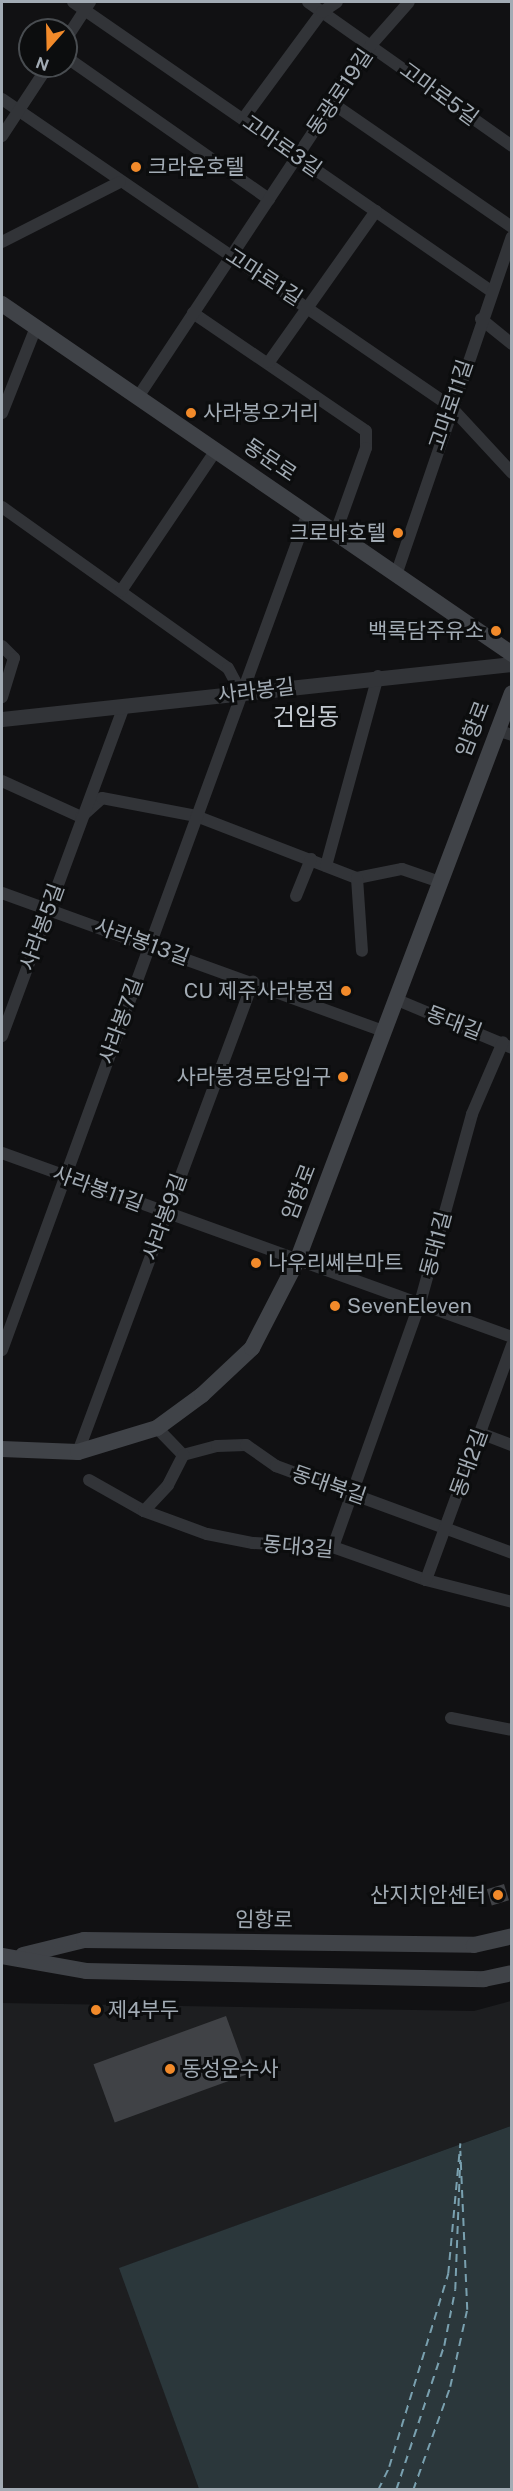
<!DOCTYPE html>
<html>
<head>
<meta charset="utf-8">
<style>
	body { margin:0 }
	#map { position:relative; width:513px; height:2491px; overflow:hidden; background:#111113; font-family:"Public Sans","Noto Sans KR",sans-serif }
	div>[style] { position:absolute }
	.built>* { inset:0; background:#1d1e20 }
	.water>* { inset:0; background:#2b373b }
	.ferry>* { height:1.5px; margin-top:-0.75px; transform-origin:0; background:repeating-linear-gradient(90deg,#79a0af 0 8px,transparent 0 14px) }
	.building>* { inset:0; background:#404246; transform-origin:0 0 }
	.minor>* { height:12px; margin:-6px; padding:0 6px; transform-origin:6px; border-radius:6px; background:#323438 }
	.tertiary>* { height:15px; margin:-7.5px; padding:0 7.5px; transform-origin:7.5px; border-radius:7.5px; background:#323438 }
	.secondary>* { height:16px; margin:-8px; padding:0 8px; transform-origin:8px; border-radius:8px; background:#404348 }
	.dots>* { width:16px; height:16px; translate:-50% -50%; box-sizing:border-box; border:3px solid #0c0d0e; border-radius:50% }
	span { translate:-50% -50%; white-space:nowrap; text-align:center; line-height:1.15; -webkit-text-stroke:6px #0c0d0e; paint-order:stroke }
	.street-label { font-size:21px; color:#a2abb4 }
	.poi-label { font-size:21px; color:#a2abb4 }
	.left { translate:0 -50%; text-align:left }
	.right { translate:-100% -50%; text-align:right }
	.quarter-label { font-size:24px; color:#c3c9d0 }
	.frame { position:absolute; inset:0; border:3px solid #a2abb4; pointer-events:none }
	.north { position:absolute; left:18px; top:18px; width:60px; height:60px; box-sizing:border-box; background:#0c0d0e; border:2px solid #484c50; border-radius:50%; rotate:200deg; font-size:16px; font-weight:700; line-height:24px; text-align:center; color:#a2abb4 }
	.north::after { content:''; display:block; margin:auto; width:21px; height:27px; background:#f28a2a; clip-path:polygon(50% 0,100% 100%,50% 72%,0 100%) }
</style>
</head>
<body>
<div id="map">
	<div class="built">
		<i style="clip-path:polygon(511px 2001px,511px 2126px,120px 2268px,199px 2489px,2px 2490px,2px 2003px,474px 2011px)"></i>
	</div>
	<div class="water">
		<i style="clip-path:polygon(511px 2126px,511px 2489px,199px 2489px,119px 2268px)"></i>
	</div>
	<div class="ferry">
		<i style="left:378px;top:2490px;width:25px;rotate:-64deg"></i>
		<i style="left:389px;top:2467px;width:202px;rotate:-73deg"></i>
		<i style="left:448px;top:2274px;width:131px;rotate:-84.7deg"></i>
		<i style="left:396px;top:2490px;width:152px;rotate:-71.6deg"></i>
		<i style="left:444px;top:2346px;width:57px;rotate:-78.9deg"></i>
		<i style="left:455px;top:2290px;width:130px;rotate:-87.8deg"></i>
		<i style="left:413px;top:2490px;width:109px;rotate:-70.2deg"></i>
		<i style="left:450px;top:2387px;width:79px;rotate:-77.6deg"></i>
		<i style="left:467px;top:2310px;width:159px;rotate:-92.5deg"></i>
	</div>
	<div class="building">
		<i style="left:504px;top:1884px;width:17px;height:18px;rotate:73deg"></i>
		<i style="left:226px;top:2016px;width:62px;height:141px;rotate:70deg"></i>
	</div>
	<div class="minor">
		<i style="left:73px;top:2px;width:508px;rotate:34.66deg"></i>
		<i style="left:308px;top:2px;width:250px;rotate:35.2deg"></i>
		<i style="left:66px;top:39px;width:44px;rotate:-57deg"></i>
		<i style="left:66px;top:57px;width:248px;rotate:35deg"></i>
		<i style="left:2px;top:99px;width:543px;rotate:34.42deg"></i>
		<i style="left:450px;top:406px;width:91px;rotate:47.2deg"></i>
		<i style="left:332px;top:103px;width:219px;rotate:34.6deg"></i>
		<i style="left:243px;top:119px;width:133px;rotate:-53.6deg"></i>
		<i style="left:322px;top:12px;width:18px;rotate:-34deg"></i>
		<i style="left:2px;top:136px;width:84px;rotate:-56.7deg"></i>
		<i style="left:2px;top:242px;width:132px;rotate:-27deg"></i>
		<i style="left:193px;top:313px;width:209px;rotate:34.3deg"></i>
		<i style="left:366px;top:431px;width:17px;rotate:90deg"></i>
		<i style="left:366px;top:448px;width:89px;rotate:109.7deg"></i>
		<i style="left:481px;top:319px;width:40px;rotate:39deg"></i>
		<i style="left:269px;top:362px;width:185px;rotate:-54.7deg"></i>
		<i style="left:138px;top:397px;width:422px;rotate:-56.5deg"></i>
		<i style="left:371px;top:45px;width:57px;rotate:-48.5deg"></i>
		<i style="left:2px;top:413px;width:92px;rotate:-68.4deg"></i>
		<i style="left:2px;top:507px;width:277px;rotate:35.5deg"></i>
		<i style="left:228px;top:668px;width:27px;rotate:62deg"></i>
		<i style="left:396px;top:575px;width:357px;rotate:-71.1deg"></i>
		<i style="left:121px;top:591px;width:170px;rotate:-56deg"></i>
		<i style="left:2px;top:646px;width:17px;rotate:45deg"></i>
		<i style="left:14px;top:658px;width:41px;rotate:107.1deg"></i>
		<i style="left:496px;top:730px;width:17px;rotate:17deg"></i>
		<i style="left:2px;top:781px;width:87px;rotate:24.5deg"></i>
		<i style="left:81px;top:817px;width:28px;rotate:-42deg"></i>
		<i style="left:102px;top:798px;width:96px;rotate:10.8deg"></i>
		<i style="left:196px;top:816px;width:173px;rotate:21.1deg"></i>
		<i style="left:357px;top:878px;width:46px;rotate:-11.3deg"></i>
		<i style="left:402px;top:869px;width:39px;rotate:19deg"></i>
		<i style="left:326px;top:866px;width:197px;rotate:-74.7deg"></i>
		<i style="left:357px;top:878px;width:73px;rotate:86.1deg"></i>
		<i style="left:2px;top:893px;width:405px;rotate:19.9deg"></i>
		<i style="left:296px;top:896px;width:40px;rotate:-68deg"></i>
		<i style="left:395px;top:999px;width:127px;rotate:22.7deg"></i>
		<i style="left:2px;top:1036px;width:352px;rotate:-69.7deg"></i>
		<i style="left:2px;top:1153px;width:542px;rotate:19.84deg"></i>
		<i style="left:2px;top:1350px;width:891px;rotate:-69.92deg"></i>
		<i style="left:157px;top:1428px;width:37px;rotate:46deg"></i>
		<i style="left:183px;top:1455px;width:35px;rotate:-15deg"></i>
		<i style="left:217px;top:1446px;width:29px;rotate:-2deg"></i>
		<i style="left:246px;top:1445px;width:37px;rotate:35deg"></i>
		<i style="left:276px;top:1466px;width:252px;rotate:20.2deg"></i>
		<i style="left:480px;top:1433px;width:34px;rotate:21deg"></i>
		<i style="left:78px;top:1452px;width:502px;rotate:-69.58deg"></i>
		<i style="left:89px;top:1480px;width:63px;rotate:29.4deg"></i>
		<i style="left:144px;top:1511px;width:67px;rotate:20.1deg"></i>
		<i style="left:207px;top:1534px;width:47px;rotate:11.1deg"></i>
		<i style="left:253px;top:1543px;width:80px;rotate:2.9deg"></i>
		<i style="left:333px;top:1547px;width:99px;rotate:19.5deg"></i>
		<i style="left:426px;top:1580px;width:89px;rotate:14.3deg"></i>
		<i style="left:144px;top:1511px;width:35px;rotate:-47deg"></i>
		<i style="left:168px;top:1485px;width:34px;rotate:-63deg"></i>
		<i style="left:333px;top:1547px;width:259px;rotate:-70.4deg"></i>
		<i style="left:420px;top:1303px;width:196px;rotate:-74.6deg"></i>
		<i style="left:472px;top:1114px;width:78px;rotate:-66.7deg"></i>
		<i style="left:426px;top:1580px;width:250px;rotate:-69.9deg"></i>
		<i style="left:451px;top:1718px;width:62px;rotate:11.1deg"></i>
	</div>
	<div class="tertiary">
		<i style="left:2px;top:719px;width:513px;rotate:-6.16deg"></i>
	</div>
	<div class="secondary">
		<i style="left:2px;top:304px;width:619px;rotate:34.46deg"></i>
		<i style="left:2px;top:1449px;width:76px;rotate:2.3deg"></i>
		<i style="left:78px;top:1452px;width:83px;rotate:-16.9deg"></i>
		<i style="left:157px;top:1428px;width:56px;rotate:-36.3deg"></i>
		<i style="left:202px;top:1395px;width:69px;rotate:-43.2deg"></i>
		<i style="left:252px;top:1348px;width:98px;rotate:-62.7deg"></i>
		<i style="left:297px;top:1261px;width:607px;rotate:-69.27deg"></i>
		<i style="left:23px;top:1955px;width:63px;rotate:-13.8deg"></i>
		<i style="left:84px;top:1940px;width:390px;rotate:0.7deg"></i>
		<i style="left:474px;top:1945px;width:39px;rotate:-13deg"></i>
		<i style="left:2px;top:1956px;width:85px;rotate:10.1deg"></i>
		<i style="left:86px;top:1971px;width:398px;rotate:1.2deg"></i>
		<i style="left:484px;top:1979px;width:29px;rotate:-12deg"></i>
	</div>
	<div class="dots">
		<i style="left:136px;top:167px;background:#f28a2a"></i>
		<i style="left:191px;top:413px;background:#f28a2a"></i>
		<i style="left:398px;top:533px;background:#f28a2a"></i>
		<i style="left:496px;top:631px;background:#f28a2a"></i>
		<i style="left:346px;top:991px;background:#f28a2a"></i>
		<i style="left:343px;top:1077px;background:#f28a2a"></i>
		<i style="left:256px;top:1263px;background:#f28a2a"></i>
		<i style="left:335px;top:1306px;background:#f28a2a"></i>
		<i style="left:498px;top:1895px;background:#f28a2a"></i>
		<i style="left:96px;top:2010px;background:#f28a2a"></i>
		<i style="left:170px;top:2069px;background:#f28a2a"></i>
	</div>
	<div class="street-label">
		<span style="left:340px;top:92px;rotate:-56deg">동광로19길</span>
		<span style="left:439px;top:94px;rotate:36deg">고마로5길</span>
		<span style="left:282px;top:146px;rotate:35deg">고마로3길</span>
		<span style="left:264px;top:277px;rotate:33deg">고마로1길</span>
		<span style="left:451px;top:405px;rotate:-71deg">고마로11길</span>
		<span style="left:270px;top:460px;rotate:34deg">동문로</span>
		<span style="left:256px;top:691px;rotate:-7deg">사라봉길</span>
		<span style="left:473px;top:729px;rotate:-69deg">임항로</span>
		<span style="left:42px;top:927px;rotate:-70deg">사라봉5길</span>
		<span style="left:142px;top:942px;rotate:20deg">사라봉13길</span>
		<span style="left:121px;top:1021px;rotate:-70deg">사라봉7길</span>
		<span style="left:454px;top:1023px;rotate:21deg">동대길</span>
		<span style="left:98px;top:1189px;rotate:20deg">사라봉11길</span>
		<span style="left:299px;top:1192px;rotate:-69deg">임항로</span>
		<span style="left:165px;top:1217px;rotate:-70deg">사라봉9길</span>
		<span style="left:436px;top:1244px;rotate:-75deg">동대1길</span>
		<span style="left:469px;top:1463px;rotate:-70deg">동대2길</span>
		<span style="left:329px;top:1485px;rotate:19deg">동대북길</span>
		<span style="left:298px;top:1547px;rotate:5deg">동대3길</span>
		<span style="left:264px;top:1920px;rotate:1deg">임항로</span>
	</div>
	<div class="poi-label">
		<span class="left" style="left:148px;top:167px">크라운호텔</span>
		<span class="left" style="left:203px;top:413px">사라봉오거리</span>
		<span class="right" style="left:386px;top:533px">크로바호텔</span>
		<span class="right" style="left:484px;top:631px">백록담주유소</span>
		<span class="right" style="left:334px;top:991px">CU 제주사라봉점</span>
		<span class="right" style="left:331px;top:1077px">사라봉경로당입구</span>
		<span class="left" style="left:268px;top:1263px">나우리쎄븐마트</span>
		<span class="left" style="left:347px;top:1306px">SevenEleven</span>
		<span class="right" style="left:486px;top:1895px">산지치안센터</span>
		<span class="left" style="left:108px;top:2010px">제4부두</span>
		<span class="left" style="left:182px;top:2069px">동성운수사</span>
	</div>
	<div class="quarter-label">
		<span style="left:306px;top:717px">건입동</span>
	</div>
	<div class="frame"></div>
	<div class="north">N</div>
</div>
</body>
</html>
